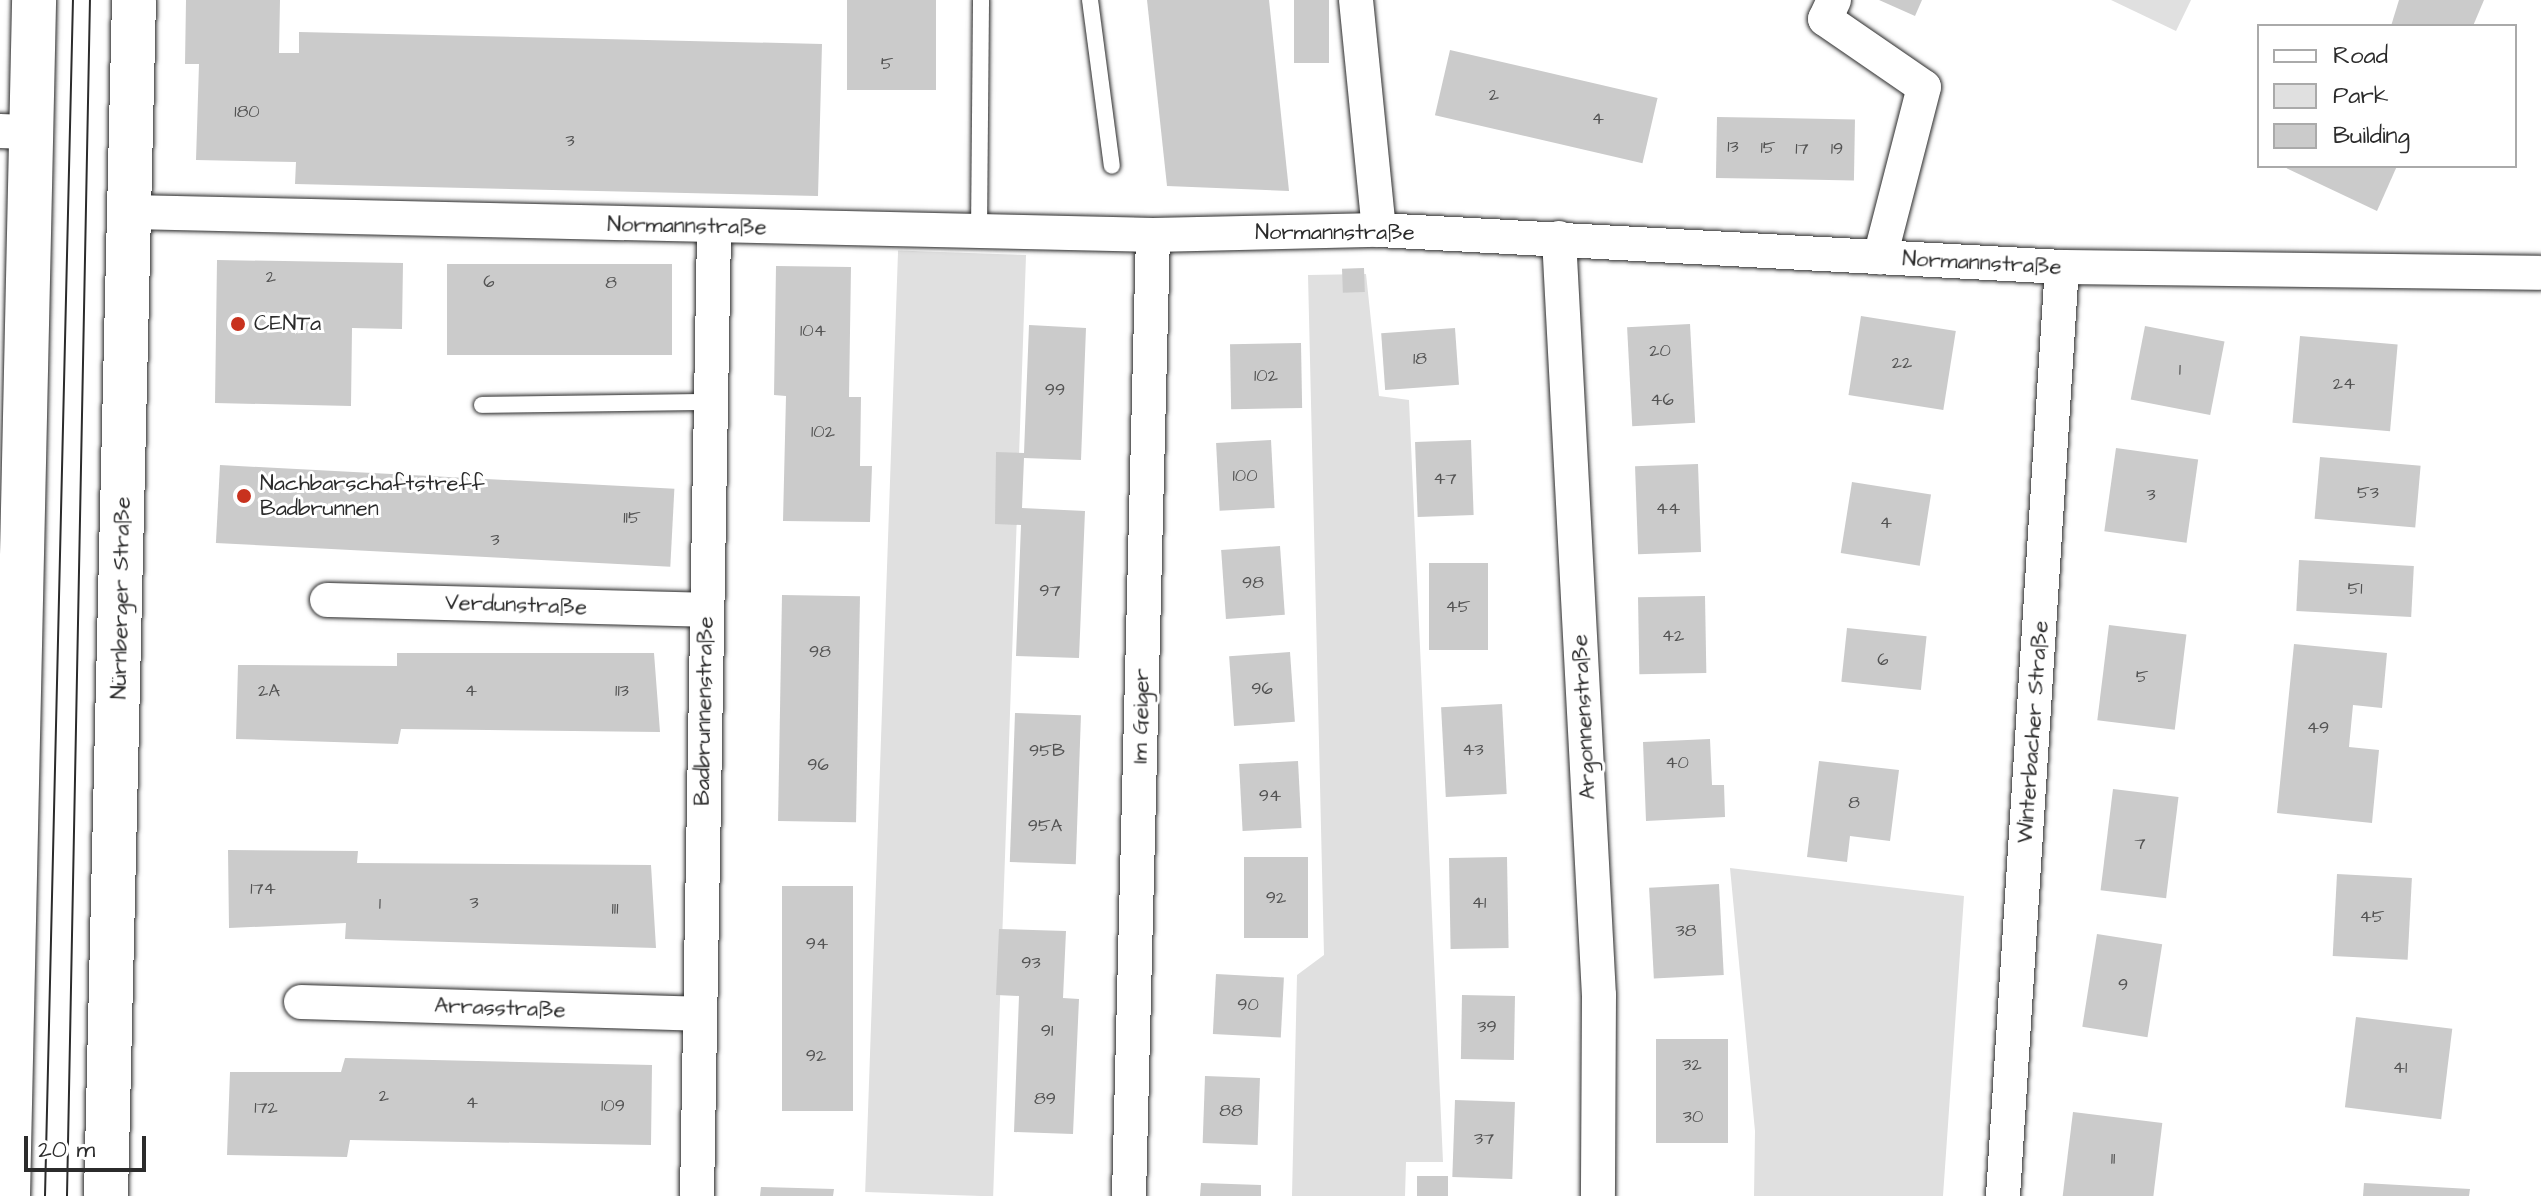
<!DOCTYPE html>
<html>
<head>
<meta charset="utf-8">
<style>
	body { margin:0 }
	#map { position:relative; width:2541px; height:1196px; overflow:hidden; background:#fff; font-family:"Architects Daughter",sans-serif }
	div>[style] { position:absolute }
	.green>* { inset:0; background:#e0e0e0; transform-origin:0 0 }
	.building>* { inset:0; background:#cbcbcb; transform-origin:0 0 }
	.roads { filter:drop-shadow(0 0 2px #2b2b2b) drop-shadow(0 0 2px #2b2b2b) }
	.lane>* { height:16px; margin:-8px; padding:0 8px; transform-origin:8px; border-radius:8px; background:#fff }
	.street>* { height:34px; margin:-17px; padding:0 17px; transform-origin:17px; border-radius:17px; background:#fff }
	.secondary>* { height:44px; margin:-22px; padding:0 22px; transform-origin:22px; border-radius:22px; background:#fff }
	.tram>* { height:2px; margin:-1px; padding:0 1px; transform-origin:1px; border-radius:1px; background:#2b2b2b }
	.dots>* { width:22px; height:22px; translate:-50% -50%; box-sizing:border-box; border:4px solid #fff; border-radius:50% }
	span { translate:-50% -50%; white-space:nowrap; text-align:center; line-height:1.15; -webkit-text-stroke:6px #fff; paint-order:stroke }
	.number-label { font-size:18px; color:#535353 }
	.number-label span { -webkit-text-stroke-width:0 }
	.street-label { font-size:22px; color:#2b2b2b }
	.poi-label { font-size:22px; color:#2b2b2b }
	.left { translate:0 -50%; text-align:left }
	.legend { position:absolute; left:2257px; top:24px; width:260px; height:144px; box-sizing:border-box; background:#fff; border:2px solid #aaa; margin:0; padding:10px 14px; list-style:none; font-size:24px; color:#2b2b2b }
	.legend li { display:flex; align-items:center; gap:16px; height:40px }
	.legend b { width:40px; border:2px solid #aaa }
	.scale { position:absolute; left:24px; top:1136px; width:122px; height:36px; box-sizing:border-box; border:4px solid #2b2b2b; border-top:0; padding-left:10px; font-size:24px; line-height:28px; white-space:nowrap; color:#2b2b2b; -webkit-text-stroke:6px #fff; paint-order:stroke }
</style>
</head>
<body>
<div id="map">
	<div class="green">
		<i style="clip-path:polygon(2111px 0,2191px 0,2176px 31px)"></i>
		<i style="left:1026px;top:255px;width:942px;height:128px;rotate:92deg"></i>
		<i style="clip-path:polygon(1366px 274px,1379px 396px,1409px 400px,1443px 1162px,1406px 1162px,1405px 1196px,1292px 1196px,1297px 975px,1324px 955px,1308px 275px)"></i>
		<i style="clip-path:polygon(1730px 868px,1964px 896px,1943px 1196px,1754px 1196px,1755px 1131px)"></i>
	</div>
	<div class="building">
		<i style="clip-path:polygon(186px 0,280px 0,279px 53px,299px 53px,299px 32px,822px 44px,818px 196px,295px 184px,296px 162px,196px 160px,199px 64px,185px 64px)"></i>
		<i style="left:847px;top:0;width:89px;height:90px"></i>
		<i style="clip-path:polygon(1147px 0,1269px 0,1289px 191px,1167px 186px)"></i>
		<i style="left:1294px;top:0;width:35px;height:63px"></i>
		<i style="clip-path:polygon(1879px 0,1922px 0,1915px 16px)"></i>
		<i style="clip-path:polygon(2399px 0,2484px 0,2473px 26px,2391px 26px)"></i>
		<i style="left:1450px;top:50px;width:213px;height:67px;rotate:13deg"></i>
		<i style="left:1717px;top:117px;width:138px;height:61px;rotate:1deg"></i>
		<i style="clip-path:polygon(2282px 166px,2397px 166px,2377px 211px)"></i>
		<i style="clip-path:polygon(217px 260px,403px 263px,402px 329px,352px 328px,351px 406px,215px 403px)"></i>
		<i style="left:447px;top:264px;width:225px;height:91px"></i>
		<i style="clip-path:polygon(776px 266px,851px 267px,849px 397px,861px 397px,860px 466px,872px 466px,870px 522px,783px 521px,786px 396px,774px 395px)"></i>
		<i style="left:1364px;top:268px;width:24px;height:22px;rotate:88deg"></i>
		<i style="left:1861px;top:316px;width:96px;height:80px;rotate:9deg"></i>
		<i style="left:1690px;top:324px;width:99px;height:63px;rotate:87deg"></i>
		<i style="clip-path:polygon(1029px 325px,1086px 328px,1081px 460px,1024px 458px,1022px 508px,1085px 511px,1079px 658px,1016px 656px,1021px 525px,995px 524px,996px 452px,1024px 453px)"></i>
		<i style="left:2145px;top:326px;width:81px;height:75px;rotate:11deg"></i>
		<i style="left:1455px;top:328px;width:57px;height:74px;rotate:86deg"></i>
		<i style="left:2300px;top:336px;width:98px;height:87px;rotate:5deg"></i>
		<i style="left:1301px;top:343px;width:65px;height:71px;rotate:89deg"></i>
		<i style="left:1271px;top:440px;width:68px;height:55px;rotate:87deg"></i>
		<i style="left:1471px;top:440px;width:75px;height:56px;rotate:88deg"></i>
		<i style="left:2116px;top:448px;width:83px;height:84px;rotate:8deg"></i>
		<i style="left:2320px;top:457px;width:101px;height:62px;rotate:5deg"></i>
		<i style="left:1698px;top:464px;width:88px;height:63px;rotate:88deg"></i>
		<i style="left:220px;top:465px;width:455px;height:78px;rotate:3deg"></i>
		<i style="left:1852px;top:482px;width:80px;height:72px;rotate:9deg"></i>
		<i style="left:1280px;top:546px;width:69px;height:59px;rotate:86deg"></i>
		<i style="left:2299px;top:560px;width:115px;height:51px;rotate:3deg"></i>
		<i style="left:1488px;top:563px;width:87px;height:59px;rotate:90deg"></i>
		<i style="left:782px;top:595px;width:78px;height:226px;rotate:1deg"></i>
		<i style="left:1705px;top:596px;width:77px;height:67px;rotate:89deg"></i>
		<i style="left:2109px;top:625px;width:78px;height:96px;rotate:7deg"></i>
		<i style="left:1847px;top:628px;width:80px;height:54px;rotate:6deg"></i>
		<i style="clip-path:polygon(2294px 644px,2387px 653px,2382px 708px,2353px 705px,2349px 747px,2379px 750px,2372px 823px,2277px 813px)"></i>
		<i style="left:1290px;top:652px;width:70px;height:61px;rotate:86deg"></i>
		<i style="clip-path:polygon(397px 653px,654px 653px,660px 732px,401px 729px,398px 744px,236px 739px,238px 665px,397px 666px)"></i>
		<i style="left:1502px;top:704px;width:90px;height:61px;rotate:87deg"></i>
		<i style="left:1015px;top:713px;width:66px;height:149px;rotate:2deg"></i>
		<i style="clip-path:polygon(1710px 739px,1712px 785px,1724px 785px,1725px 817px,1646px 821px,1643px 742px)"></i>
		<i style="left:1298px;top:761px;width:67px;height:59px;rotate:87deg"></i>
		<i style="clip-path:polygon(1819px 761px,1899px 770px,1890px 841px,1850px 836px,1847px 862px,1807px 857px)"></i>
		<i style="left:2113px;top:789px;width:66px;height:102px;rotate:7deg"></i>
		<i style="clip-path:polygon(228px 850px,358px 851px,357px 863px,651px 865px,656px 948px,345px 939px,346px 923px,229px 928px)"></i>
		<i style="left:1244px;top:857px;width:64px;height:81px"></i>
		<i style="left:1507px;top:857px;width:91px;height:58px;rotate:89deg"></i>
		<i style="left:2337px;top:874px;width:75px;height:82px;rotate:3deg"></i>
		<i style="left:1719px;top:884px;width:91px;height:70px;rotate:87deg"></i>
		<i style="left:853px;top:886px;width:225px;height:71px;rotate:90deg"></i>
		<i style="clip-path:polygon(999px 929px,1066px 931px,1063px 998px,1079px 999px,1073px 1134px,1014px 1132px,1019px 996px,996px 995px)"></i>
		<i style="left:2097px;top:934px;width:66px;height:94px;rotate:9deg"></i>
		<i style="left:1216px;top:974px;width:68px;height:60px;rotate:3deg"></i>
		<i style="left:1462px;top:995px;width:53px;height:64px;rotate:1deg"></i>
		<i style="left:2356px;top:1017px;width:97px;height:91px;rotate:7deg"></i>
		<i style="left:1656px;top:1039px;width:72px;height:104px"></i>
		<i style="clip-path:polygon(345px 1058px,652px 1065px,651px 1145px,350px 1140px,347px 1157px,227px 1155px,230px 1072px,341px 1072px)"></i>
		<i style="left:1205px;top:1076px;width:55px;height:67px;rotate:2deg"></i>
		<i style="left:1455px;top:1100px;width:60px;height:77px;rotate:2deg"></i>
		<i style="left:2073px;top:1112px;width:90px;height:85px;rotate:7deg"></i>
		<i style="left:1417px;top:1176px;width:31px;height:20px"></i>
		<i style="clip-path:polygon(1201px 1183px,1261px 1185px,1261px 1196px,1200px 1196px)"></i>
		<i style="clip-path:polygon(2364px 1183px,2470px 1189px,2469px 1196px,2363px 1196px)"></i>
		<i style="clip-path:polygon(761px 1187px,834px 1189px,833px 1196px,760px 1196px)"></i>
	</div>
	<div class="roads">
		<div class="lane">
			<i style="left:1090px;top:0;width:167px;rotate:82.5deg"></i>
			<i style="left:979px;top:232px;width:232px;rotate:-89.5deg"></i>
			<i style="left:482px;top:405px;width:229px;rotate:-0.8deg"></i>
		</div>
		<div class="street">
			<i style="left:1356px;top:0;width:231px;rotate:84.3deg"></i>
			<i style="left:1834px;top:0;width:21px;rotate:115deg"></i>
			<i style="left:1825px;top:19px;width:120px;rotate:34.5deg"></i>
			<i style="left:1924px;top:87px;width:176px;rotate:104.5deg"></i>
			<i style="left:0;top:131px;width:33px;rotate:2deg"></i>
			<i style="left:131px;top:212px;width:1022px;rotate:1.29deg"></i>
			<i style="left:1153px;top:235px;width:226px;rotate:-1.3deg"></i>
			<i style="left:1379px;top:230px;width:684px;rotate:3.1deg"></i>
			<i style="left:2062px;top:267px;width:477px;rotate:0.7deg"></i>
			<i style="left:1559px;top:238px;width:758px;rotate:86.98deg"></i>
			<i style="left:1599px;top:995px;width:201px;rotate:90.3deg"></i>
			<i style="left:327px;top:600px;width:379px;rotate:1.5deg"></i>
			<i style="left:301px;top:1002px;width:398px;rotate:1.7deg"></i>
			<i style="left:697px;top:1196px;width:969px;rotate:-88.99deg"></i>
			<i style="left:1129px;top:1196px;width:961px;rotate:-88.57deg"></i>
			<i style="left:2003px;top:1196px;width:931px;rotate:-86.37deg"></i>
		</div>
		<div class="secondary">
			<i style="left:8px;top:1196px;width:1196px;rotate:-88.75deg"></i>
			<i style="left:106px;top:1196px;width:1196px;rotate:-88.66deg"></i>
		</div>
	</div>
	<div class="tram">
		<i style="left:45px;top:1196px;width:1196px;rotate:-88.66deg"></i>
		<i style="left:67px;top:1196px;width:1196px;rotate:-88.9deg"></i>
	</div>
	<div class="dots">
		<i style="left:238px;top:324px;background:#c8321e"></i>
		<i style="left:244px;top:496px;background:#c8321e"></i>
	</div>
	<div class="number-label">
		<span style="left:887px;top:64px">5</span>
		<span style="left:1494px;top:95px">2</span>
		<span style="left:247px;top:112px">180</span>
		<span style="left:1598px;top:119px">4</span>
		<span style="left:570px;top:141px">3</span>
		<span style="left:1733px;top:147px">13</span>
		<span style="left:1768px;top:148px">15</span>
		<span style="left:1802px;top:149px">17</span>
		<span style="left:1837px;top:149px">19</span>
		<span style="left:271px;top:277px">2</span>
		<span style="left:489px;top:282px">6</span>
		<span style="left:611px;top:283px">8</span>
		<span style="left:813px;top:331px">104</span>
		<span style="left:1660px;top:351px">20</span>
		<span style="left:1420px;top:359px">18</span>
		<span style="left:1902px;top:363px">22</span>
		<span style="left:2180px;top:370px">1</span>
		<span style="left:1266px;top:376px">102</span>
		<span style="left:2344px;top:384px">24</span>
		<span style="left:1055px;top:390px">99</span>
		<span style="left:1662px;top:400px">46</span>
		<span style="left:823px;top:432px">102</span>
		<span style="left:1245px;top:476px">100</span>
		<span style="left:1445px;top:479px">47</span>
		<span style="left:2368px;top:493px">53</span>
		<span style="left:2151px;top:495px">3</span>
		<span style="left:1668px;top:509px">44</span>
		<span style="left:632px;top:518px">115</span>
		<span style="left:1886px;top:523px">4</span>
		<span style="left:495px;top:540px">3</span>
		<span style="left:1253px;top:583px">98</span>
		<span style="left:2355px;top:589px">51</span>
		<span style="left:1050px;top:591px">97</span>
		<span style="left:1458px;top:607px">45</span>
		<span style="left:1673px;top:636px">42</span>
		<span style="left:820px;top:652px">98</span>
		<span style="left:1883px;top:660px">6</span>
		<span style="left:2142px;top:677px">5</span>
		<span style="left:1262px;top:689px">96</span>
		<span style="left:269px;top:691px">2A</span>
		<span style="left:471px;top:691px">4</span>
		<span style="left:622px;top:691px">113</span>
		<span style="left:2318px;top:728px">49</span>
		<span style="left:1473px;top:750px">43</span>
		<span style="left:1047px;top:751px">95B</span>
		<span style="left:1677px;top:763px">40</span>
		<span style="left:818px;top:765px">96</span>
		<span style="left:1270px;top:796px">94</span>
		<span style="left:1854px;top:803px">8</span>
		<span style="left:1045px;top:826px">95A</span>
		<span style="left:2140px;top:844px">7</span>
		<span style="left:263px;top:889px">174</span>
		<span style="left:1276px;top:898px">92</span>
		<span style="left:474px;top:903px">3</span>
		<span style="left:1479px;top:903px">41</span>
		<span style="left:380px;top:904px">1</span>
		<span style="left:615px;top:909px">111</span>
		<span style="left:2372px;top:917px">45</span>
		<span style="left:1686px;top:931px">38</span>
		<span style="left:817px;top:944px">94</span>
		<span style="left:1031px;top:963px">93</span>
		<span style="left:2123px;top:985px">9</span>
		<span style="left:1248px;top:1005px">90</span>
		<span style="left:1487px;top:1027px">39</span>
		<span style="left:1047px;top:1031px">91</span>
		<span style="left:816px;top:1056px">92</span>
		<span style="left:1692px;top:1065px">32</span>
		<span style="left:2400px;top:1068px">41</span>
		<span style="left:384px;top:1096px">2</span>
		<span style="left:1045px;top:1099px">89</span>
		<span style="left:472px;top:1103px">4</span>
		<span style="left:613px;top:1106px">109</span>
		<span style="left:266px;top:1108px">172</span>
		<span style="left:1231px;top:1111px">88</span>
		<span style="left:1693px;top:1117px">30</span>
		<span style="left:1484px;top:1139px">37</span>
		<span style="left:2113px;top:1159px">11</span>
	</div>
	<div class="street-label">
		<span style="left:687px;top:226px;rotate:1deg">Normannstraße</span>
		<span style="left:1335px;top:233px">Normannstraße</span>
		<span style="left:1982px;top:263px;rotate:3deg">Normannstraße</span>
		<span style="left:121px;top:598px;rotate:-89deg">Nürnberger Straße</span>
		<span style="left:516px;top:605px;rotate:2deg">Verdunstraße</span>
		<span style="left:704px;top:711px;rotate:-89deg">Badbrunnenstraße</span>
		<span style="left:1141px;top:716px;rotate:-89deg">Im Geiger</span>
		<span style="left:1584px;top:717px;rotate:-93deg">Argonnenstraße</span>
		<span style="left:2033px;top:732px;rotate:-86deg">Winterbacher Straße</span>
		<span style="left:500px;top:1008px;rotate:2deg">Arrasstraße</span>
	</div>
	<div class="poi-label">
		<span class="left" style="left:254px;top:324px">CENTa</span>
		<span class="left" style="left:260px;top:496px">Nachbarschaftstreff<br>Badbrunnen</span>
	</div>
	<ul class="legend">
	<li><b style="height:10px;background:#fff"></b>Road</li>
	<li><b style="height:22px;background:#e0e0e0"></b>Park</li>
	<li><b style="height:22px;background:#cbcbcb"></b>Building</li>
	</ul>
	<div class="scale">20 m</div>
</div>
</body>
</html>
